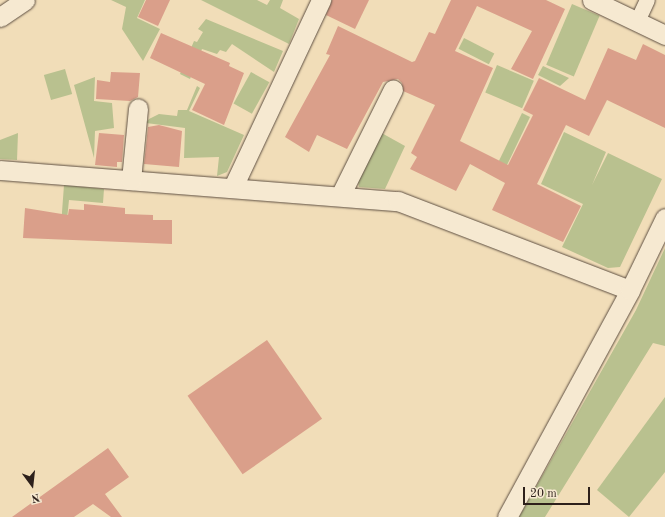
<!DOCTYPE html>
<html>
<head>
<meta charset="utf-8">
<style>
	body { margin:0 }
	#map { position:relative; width:665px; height:517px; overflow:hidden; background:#f1ddb8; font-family:"Old Standard TT",serif }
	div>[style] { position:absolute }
	.green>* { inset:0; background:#b9c18f; transform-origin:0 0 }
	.building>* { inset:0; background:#da9f8a; transform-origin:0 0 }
	.roads { filter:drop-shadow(0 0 1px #5e4f42) drop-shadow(0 0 1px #5e4f42) }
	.pedestrian>* { height:15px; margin:-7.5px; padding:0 7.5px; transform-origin:7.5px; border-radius:7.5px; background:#f6e9d1 }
	.minor>* { height:19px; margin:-9.5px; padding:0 9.5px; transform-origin:9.5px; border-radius:9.5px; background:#f6e9d1 }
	span { translate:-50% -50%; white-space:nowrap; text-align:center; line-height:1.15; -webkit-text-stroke:3.5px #f6e9d1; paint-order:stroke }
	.north { position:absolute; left:12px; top:465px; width:40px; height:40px; -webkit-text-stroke:3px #f6e9d1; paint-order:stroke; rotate:165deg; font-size:11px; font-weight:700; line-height:16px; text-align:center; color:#2d201b }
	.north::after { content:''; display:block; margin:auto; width:14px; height:18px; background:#2d201b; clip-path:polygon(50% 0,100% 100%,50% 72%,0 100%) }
	.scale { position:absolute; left:523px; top:487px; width:67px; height:18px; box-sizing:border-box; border:2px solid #2d201b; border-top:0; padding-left:5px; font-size:12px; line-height:14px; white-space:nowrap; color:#2d201b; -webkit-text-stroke:3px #f6e9d1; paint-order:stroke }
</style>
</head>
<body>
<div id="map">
	<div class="green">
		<i style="clip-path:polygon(111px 0,145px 0,137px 18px,160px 29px,143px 61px,122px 29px,126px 7px)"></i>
		<i style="clip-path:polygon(201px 0,257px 0,267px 5px,270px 0,283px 0,280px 8px,299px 19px,289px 44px)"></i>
		<i style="left:572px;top:4px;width:30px;height:66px;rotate:23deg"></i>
		<i style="clip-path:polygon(206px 19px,283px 51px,274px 72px,232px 44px,226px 52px,220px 50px,217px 54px,202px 49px,190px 79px,180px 74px,194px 41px,197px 42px,203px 32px,198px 29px)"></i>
		<i style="left:464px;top:38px;width:34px;height:12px;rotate:27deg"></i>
		<i style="left:497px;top:65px;width:40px;height:30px;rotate:23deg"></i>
		<i style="clip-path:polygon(543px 66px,569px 78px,560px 86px,538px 75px)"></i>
		<i style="left:65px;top:69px;width:26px;height:22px;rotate:74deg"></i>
		<i style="left:251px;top:72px;width:21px;height:36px;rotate:29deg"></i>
		<i style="clip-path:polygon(95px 77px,94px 101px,112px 103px,114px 128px,95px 131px,94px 158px,74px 85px)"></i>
		<i style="clip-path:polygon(197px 86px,200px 88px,189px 111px,244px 135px,227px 172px,217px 176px,219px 157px,184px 158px,185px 128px,146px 123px,149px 119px,159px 114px,177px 116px,178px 110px,187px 110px)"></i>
		<i style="clip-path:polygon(522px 113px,530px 117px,507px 165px,495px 169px)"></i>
		<i style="clip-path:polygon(378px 131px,405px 146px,385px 189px,359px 187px,357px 177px)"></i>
		<i style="clip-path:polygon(564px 132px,606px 152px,592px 185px,608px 153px,662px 179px,620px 267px,608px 268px,562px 247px,583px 204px,541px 184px)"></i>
		<i style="clip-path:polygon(18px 133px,17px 160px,0 159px,0 140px)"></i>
		<i style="clip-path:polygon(64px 185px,104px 189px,103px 203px,69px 200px,65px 239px,60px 239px)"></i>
		<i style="clip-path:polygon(665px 248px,665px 346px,653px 343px,545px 517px,519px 517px,636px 310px)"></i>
		<i style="clip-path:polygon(665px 397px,665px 472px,629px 517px,597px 490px)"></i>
	</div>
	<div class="building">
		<i style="clip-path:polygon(146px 0,170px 0,158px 26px,138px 17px)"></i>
		<i style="clip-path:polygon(332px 0,369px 0,355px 29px,326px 15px)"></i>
		<i style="clip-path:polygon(451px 0,546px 0,565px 9px,533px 79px,511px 69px,532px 31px,477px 6px,455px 51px,493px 68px,460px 141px,508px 165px,533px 115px,523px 110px,539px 78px,585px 100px,608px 48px,636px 60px,643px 44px,665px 55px,665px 128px,607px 100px,589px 136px,566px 125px,537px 184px,581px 206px,563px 242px,492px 210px,505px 183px,470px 164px,456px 191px,410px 169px,417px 157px,411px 153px,435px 105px,403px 91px,402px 83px,398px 79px,383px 82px,347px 149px,317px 135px,309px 152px,285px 137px,330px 55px,326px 54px,338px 26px,412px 62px,415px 61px,429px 32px,435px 34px)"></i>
		<i style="clip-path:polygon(161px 33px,230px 63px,229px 66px,244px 73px,224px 125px,192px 110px,205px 84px,150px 58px)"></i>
		<i style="clip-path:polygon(111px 72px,140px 73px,138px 97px,130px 101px,96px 99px,97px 80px,110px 82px)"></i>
		<i style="clip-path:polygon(159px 125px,182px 131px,179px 167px,144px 164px,148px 127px)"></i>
		<i style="clip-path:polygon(99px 133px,124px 135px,122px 162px,117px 162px,117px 167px,95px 165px)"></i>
		<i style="clip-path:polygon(84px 204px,125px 208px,125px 214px,153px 215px,153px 220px,172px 220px,172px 244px,23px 238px,25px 208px,68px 215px,69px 209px,84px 210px)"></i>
		<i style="left:267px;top:340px;width:96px;height:97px;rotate:55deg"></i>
		<i style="clip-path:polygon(108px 448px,129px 477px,105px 494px,122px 517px,111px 517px,93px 504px,74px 517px,12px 517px)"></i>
	</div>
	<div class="roads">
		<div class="pedestrian">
			<i style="left:637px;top:21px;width:23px;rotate:-65deg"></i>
		</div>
		<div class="minor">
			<i style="left:592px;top:0;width:81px;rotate:25.6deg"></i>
			<i style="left:0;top:17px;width:30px;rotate:-34deg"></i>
			<i style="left:0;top:170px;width:399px;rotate:4.5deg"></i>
			<i style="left:398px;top:201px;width:248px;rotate:21deg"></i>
			<i style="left:131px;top:180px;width:72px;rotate:-84.4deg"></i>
			<i style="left:233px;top:187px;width:207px;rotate:-64.8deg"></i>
			<i style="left:340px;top:196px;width:119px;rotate:-63.6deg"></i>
			<i style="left:507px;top:517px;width:258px;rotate:-61.5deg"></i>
			<i style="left:630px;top:290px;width:80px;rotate:-64.1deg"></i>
		</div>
	</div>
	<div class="north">N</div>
	<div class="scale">20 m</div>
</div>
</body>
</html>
